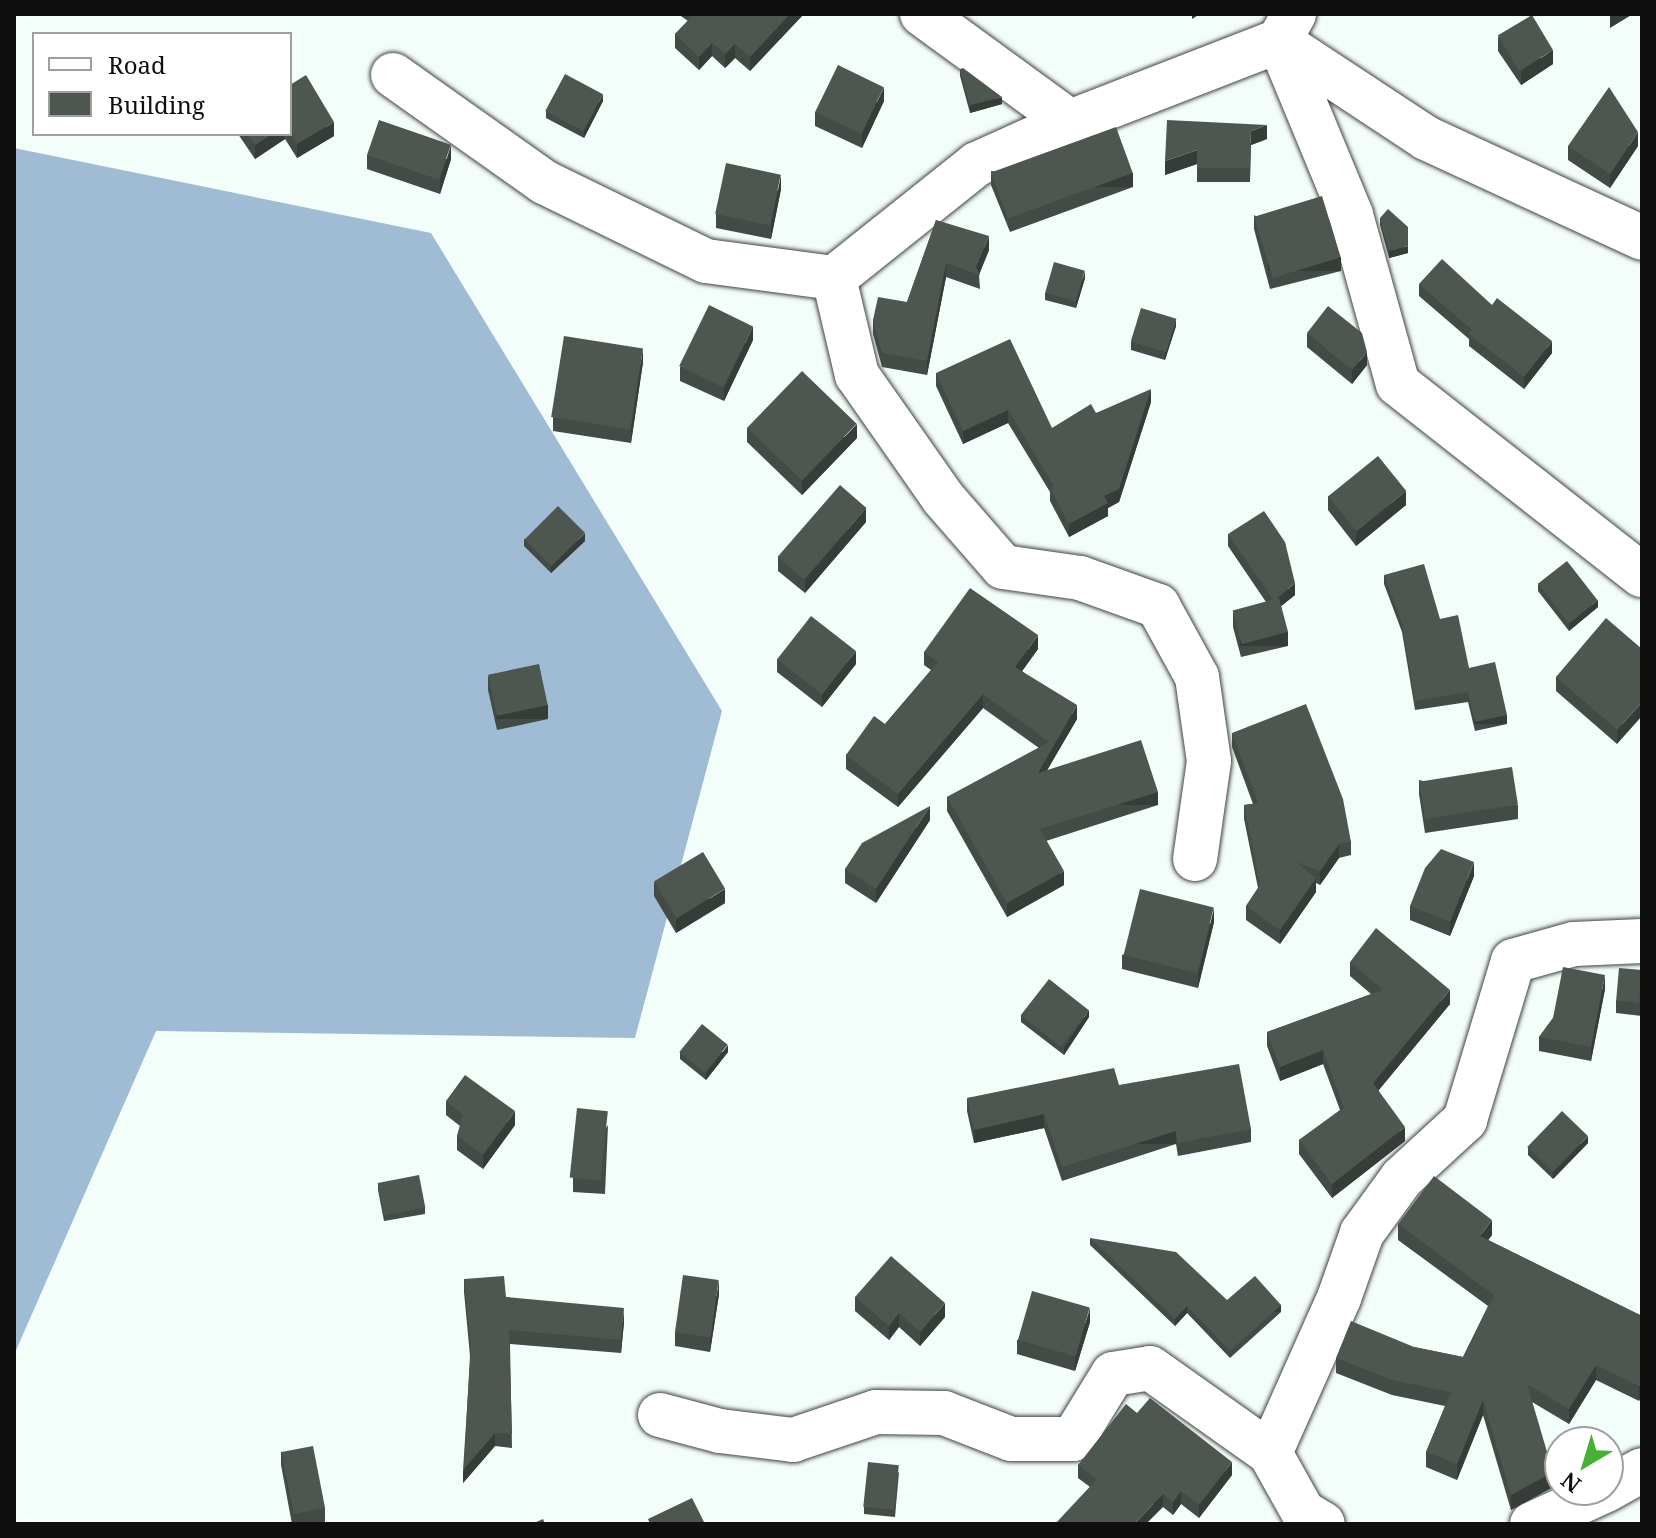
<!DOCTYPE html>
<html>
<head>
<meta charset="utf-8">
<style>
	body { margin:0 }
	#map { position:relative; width:1656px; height:1538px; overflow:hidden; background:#f3fefb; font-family:"Noto Serif",serif }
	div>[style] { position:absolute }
	.forest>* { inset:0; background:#a0bcd4 }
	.roads { filter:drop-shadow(0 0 2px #424242) drop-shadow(0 0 2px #424242) }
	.minor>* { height:44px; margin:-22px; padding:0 22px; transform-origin:22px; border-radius:22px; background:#fff }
	.wall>* { inset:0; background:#424b45 }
	.shaded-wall>* { inset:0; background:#363d38; transform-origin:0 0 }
	.building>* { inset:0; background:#4d5750; transform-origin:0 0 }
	span { translate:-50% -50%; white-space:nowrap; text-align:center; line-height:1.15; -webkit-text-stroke:8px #fff; paint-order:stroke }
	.frame { position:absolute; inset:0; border:16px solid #0f0f0f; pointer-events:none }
	.legend { position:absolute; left:32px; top:32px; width:260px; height:104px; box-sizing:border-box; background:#fff; border:2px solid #9f9f9f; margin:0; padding:10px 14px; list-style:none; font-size:24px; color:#0f0f0f }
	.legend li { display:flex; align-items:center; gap:16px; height:40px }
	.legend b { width:40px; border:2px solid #9f9f9f }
	.north { position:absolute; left:1544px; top:1426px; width:80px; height:80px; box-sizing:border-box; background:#fff; border:2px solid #9f9f9f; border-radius:50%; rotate:218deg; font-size:22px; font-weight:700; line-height:32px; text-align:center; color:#0f0f0f }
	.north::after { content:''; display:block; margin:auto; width:28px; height:36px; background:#45b136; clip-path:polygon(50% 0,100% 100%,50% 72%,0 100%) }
</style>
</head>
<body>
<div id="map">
	<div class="forest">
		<i style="clip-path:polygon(14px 148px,431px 233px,722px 711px,635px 1038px,156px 1031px,14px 1355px)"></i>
	</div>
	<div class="roads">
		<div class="minor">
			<i style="left:922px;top:14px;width:183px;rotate:36.1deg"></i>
			<i style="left:1294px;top:14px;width:31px;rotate:119deg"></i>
			<i style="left:1279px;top:41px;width:176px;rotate:33.4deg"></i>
			<i style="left:1426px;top:138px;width:238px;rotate:24.8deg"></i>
			<i style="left:393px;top:75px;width:185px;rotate:35.3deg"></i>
			<i style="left:544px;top:182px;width:180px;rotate:26deg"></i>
			<i style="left:706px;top:261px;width:129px;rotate:7.6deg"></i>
			<i style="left:834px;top:278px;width:183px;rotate:-38.6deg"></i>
			<i style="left:977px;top:164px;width:102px;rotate:-24.3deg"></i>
			<i style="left:1070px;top:122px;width:224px;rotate:-21.2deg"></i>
			<i style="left:1279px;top:41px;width:188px;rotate:67.5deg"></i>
			<i style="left:1351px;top:215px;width:175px;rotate:74.5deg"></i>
			<i style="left:1398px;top:384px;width:310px;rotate:38.1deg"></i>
			<i style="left:834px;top:278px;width:100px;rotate:76.7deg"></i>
			<i style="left:857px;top:375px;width:150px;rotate:55deg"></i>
			<i style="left:943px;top:498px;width:91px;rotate:49deg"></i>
			<i style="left:1003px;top:567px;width:78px;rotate:8.1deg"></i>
			<i style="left:1080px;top:578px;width:83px;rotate:19.7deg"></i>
			<i style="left:1158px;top:606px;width:81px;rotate:61.2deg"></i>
			<i style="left:1197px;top:677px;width:85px;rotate:81.9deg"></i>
			<i style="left:1209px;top:761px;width:99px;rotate:98.1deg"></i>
			<i style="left:660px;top:1415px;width:62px;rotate:14.9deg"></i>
			<i style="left:720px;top:1431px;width:74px;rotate:7deg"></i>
			<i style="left:793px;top:1440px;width:88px;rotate:-18.6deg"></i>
			<i style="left:876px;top:1412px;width:68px;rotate:0.8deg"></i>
			<i style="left:944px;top:1413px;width:72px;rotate:21.2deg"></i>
			<i style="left:1011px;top:1439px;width:62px"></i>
			<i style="left:1073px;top:1439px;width:76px;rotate:-58.4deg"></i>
			<i style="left:1113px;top:1374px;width:37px;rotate:-9deg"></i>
			<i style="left:1150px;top:1368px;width:147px;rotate:35.3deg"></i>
			<i style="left:1270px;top:1453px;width:68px;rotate:60.8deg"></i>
			<i style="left:1303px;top:1512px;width:23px;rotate:31deg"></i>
			<i style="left:1270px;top:1453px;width:170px;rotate:-66deg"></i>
			<i style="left:1339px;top:1298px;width:69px;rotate:-70.5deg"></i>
			<i style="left:1362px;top:1233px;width:68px;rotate:-54deg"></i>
			<i style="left:1402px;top:1178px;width:86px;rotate:-42.6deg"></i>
			<i style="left:1465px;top:1120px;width:166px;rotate:-73.2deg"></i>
			<i style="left:1513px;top:961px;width:63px;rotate:-15.6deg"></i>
			<i style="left:1574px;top:944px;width:68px;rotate:-2.5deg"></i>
			<i style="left:1608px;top:1489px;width:39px;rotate:-29deg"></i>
			<i style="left:1532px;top:1524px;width:81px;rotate:-24.7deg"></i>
		</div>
	</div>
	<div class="wall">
		<i style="clip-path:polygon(678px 14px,802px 14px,802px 16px,750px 71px,735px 58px,725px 68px,712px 56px,699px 70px,675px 48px,675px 34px,688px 21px)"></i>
		<i style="clip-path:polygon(1498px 37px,1553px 64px,1521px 85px,1498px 51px)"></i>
		<i style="clip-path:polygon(960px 69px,1002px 104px,970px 113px,960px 76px)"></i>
		<i style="clip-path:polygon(290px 85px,334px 136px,297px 158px,285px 139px,255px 159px,238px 134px,290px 134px)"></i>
		<i style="clip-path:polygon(603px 101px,584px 138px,546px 118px,546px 111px)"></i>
		<i style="clip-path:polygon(884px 101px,862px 148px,815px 126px,815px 112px)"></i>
		<i style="clip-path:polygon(1267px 139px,1251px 145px,1250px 182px,1197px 182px,1197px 164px,1165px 175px,1165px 161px)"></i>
		<i style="clip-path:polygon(1568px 146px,1638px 146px,1610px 188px,1568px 160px)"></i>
		<i style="clip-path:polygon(367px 155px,451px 159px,440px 194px,367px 169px)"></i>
		<i style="clip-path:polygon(991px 171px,1133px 187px,1010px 232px,991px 185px)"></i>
		<i style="clip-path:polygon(781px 189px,771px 239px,716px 228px,716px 214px)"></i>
		<i style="clip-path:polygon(1254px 215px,1341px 271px,1270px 289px,1254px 229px)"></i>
		<i style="clip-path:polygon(1380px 218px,1408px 253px,1389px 258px,1380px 225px)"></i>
		<i style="clip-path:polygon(936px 220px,989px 250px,979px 274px,980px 289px,946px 277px,927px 375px,882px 367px,873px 334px,873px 320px,907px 302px)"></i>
		<i style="clip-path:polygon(1085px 278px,1076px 308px,1045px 300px,1045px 293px)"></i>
		<i style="clip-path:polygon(1419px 284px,1492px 305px,1552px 353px,1524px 389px,1469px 346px,1469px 339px,1419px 296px)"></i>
		<i style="clip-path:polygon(1176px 326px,1165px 360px,1131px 350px,1131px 342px)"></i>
		<i style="clip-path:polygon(1307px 333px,1367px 365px,1352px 384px,1307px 347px)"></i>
		<i style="clip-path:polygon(753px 340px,724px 401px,680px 381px,680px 367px)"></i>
		<i style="clip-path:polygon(643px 362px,631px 443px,553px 431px,553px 417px)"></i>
		<i style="clip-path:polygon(936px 373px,1052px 428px,1096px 413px,1151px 402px,1119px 502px,1108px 508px,1108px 516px,1069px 537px,1050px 501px,1050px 492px,1008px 423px,963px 444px,936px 386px)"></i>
		<i style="clip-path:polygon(747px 428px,857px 438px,802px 495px,747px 442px)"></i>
		<i style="clip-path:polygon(1328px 496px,1406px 505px,1356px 546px,1328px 510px)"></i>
		<i style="clip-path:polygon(866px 522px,805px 593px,778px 571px,778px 557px)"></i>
		<i style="clip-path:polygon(1228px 534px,1295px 595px,1281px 606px,1288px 646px,1241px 657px,1233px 627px,1233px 613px,1266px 602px,1228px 546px)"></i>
		<i style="clip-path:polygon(524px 539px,585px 541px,551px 573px,524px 546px)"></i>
		<i style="clip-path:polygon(1384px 575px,1440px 619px,1469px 668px,1507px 724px,1475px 731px,1468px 702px,1415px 710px,1402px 632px,1384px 584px)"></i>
		<i style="clip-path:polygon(1538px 584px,1598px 607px,1569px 631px,1538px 591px)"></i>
		<i style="clip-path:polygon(1038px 649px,1022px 671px,1077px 719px,1047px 770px,1158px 805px,1046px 841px,1064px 885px,1007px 917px,947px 811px,947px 797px,1039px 748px,983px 708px,898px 807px,846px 769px,846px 755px,885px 724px,931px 670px,924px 665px,924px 652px)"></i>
		<i style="clip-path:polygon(1642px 649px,1617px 744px,1556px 691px,1556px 677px)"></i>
		<i style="clip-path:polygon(777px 659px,856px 664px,822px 707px,777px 672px)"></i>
		<i style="clip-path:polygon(488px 676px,548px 719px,497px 730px,488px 690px)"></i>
		<i style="clip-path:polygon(1232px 733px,1351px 842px,1351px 855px,1339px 858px,1320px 885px,1316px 883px,1316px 892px,1280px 944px,1246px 920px,1246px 906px,1258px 888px,1244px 819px,1244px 805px,1253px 804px,1232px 747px)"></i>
		<i style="clip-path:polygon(1419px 780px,1518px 805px,1518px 819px,1425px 833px,1419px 794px)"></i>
		<i style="clip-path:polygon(930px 820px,876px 903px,845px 883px,845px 869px)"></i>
		<i style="clip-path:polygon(1474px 876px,1450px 936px,1410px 920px,1410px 906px)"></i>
		<i style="clip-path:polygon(654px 882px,725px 903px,676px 933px,654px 896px)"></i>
		<i style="clip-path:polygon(1214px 922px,1198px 988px,1122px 969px,1122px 955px)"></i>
		<i style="clip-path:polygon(1350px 962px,1450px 1004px,1378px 1091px,1405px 1141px,1332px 1198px,1299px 1154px,1299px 1140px,1340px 1110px,1323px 1064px,1280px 1081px,1267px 1046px,1267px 1032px,1371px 994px,1350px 976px)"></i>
		<i style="clip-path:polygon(1642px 970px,1642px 1016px,1616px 1013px,1616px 1001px)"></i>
		<i style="clip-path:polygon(1605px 989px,1591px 1061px,1539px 1051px,1539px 1037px,1553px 1018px)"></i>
		<i style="clip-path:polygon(1021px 1015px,1089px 1017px,1064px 1055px,1021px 1022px)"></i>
		<i style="clip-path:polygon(680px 1052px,728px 1052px,706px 1080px,680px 1059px)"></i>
		<i style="clip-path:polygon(1119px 1085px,1251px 1129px,1251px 1142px,1178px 1156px,1176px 1144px,1062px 1181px,1044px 1128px,974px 1143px,967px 1111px,967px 1098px)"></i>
		<i style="clip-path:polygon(446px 1101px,515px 1125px,483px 1169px,457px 1150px,457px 1136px,460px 1126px,446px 1115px)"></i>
		<i style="clip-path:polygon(608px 1125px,605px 1194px,573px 1192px,573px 1178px)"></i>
		<i style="clip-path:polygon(1588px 1143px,1553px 1179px,1528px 1155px,1528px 1148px)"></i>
		<i style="clip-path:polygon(378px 1183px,425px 1207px,425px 1214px,384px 1221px,378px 1190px)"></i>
		<i style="clip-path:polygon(1398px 1224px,1492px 1235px,1488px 1240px,1642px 1316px,1639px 1401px,1596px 1380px,1569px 1424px,1532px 1402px,1553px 1487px,1511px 1510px,1483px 1415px,1457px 1480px,1426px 1467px,1426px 1452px,1445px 1406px,1392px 1395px,1336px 1373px,1336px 1358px,1414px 1347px,1463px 1357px,1488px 1306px,1398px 1240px)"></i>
		<i style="clip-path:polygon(1090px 1238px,1227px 1300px,1281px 1312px,1230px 1358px,1187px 1313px,1175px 1326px,1090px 1245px)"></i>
		<i style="clip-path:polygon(464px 1279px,506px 1297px,624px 1322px,621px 1353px,510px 1344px,512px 1448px,495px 1446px,463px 1483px,470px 1356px,464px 1292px)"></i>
		<i style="clip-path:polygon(719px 1294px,710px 1352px,675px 1346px,675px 1332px)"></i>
		<i style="clip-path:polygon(855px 1297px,945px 1317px,920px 1346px,899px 1327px,889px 1340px,855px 1311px)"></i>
		<i style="clip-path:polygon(1090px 1322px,1075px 1371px,1017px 1354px,1017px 1340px)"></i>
		<i style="clip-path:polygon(1137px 1413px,1232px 1475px,1199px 1518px,1181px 1504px,1173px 1515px,1163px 1507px,1090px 1487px,1078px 1478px,1078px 1465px)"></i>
		<i style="clip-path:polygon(281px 1451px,325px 1508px,325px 1522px,311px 1524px,292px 1524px,281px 1465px)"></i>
		<i style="clip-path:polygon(899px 1472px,895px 1517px,864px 1514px,864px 1507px)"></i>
	</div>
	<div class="shaded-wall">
		<i style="clip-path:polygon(790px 14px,802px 14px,802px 16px,750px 71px,750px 57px)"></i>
		<i style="clip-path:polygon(1192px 14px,1200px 14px,1192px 19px)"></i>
		<i style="clip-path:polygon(1610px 14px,1633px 14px,1610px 28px)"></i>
		<i style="clip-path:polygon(712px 43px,712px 56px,699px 70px,699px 57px)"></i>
		<i style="clip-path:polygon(735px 44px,735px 58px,725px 68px,725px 54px)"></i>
		<i style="clip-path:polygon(1553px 50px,1553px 64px,1521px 85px,1521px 71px)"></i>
		<i style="clip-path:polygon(884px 87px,884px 101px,862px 148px,862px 134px)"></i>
		<i style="clip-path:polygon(603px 94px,603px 101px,584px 138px,584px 131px)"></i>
		<i style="clip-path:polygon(1002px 97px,1002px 104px,970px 113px,970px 105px)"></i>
		<i style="clip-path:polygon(334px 122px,334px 136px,297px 158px,297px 144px)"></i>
		<i style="clip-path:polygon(1267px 125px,1267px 139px,1251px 145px,1250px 182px,1251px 131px)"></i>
		<i style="clip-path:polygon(1638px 132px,1638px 146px,1610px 188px,1610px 174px)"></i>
		<i style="clip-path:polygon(272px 134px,285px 134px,285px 139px,255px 159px,255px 145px)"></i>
		<i style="clip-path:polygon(451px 145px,451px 159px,440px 194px,440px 180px)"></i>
		<i style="clip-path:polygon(1197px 150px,1197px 164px,1165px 175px,1165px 161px)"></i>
		<i style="left:1133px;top:173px;width:14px;height:131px;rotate:90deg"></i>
		<i style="clip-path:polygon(781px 175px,781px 189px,771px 239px,771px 225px)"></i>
		<i style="clip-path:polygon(989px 236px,989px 250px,979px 275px,976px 267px)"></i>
		<i style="clip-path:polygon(1408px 246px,1408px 253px,1389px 258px,1389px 251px)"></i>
		<i style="left:1341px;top:257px;width:14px;height:73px;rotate:90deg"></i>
		<i style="clip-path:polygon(946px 263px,946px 277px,927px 375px,927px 361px)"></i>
		<i style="clip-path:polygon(1085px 271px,1085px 278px,1076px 308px,1076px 301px)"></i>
		<i style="clip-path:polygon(1176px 319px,1176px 326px,1165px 360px,1165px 353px)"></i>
		<i style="clip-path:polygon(753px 326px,753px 340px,724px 401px,724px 388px)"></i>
		<i style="clip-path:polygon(1552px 341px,1552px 353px,1524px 389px,1524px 377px)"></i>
		<i style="clip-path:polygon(643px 348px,643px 362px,631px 443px,631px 429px)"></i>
		<i style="clip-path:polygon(1367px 352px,1367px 365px,1352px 384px,1352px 370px)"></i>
		<i style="clip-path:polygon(1151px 389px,1151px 402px,1119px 502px,1108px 508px,1108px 516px,1069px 537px,1069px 524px,1104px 496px)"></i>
		<i style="clip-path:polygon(1008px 410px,1008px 423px,963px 444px,963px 431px)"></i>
		<i style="clip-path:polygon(857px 424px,857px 438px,802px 495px,802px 481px)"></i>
		<i style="clip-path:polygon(1406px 491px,1406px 505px,1356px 546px,1356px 532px)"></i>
		<i style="clip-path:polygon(866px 508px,866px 522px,805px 593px,805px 579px)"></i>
		<i style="clip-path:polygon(585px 533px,585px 541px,551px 573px,551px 566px)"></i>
		<i style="clip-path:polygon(1295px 583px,1295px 595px,1274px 612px,1274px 601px)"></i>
		<i style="clip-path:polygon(1598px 600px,1598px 607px,1569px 631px,1569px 624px)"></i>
		<i style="left:1288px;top:632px;width:14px;height:48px;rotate:90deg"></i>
		<i style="clip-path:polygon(1038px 635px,1038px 649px,1015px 681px,1015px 667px)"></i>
		<i style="clip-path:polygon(856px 651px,856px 664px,822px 707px,822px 693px)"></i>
		<i style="clip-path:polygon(983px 694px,983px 708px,898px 807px,898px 794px)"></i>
		<i style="clip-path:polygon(1642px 702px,1642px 716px,1617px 744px,1617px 730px)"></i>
		<i style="left:548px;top:705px;width:14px;height:52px;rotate:90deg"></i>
		<i style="clip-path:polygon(1077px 705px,1077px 719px,1038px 786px,1038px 773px)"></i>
		<i style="left:1507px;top:715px;width:9px;height:33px;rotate:90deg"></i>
		<i style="left:1158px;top:792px;width:13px;height:124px;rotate:90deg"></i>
		<i style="clip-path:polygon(930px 806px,930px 820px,876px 903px,876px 889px)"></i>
		<i style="clip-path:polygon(1339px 844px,1339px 858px,1320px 885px,1320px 871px)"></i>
		<i style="clip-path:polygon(1474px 862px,1474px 876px,1450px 936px,1450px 922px)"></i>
		<i style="clip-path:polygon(1064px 871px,1064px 885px,1007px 917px,1007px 903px)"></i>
		<i style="clip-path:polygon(1316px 878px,1316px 892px,1280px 944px,1280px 930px)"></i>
		<i style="clip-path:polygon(725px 889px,725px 903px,676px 933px,676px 919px)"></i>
		<i style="clip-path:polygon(1214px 908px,1214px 922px,1198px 988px,1198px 975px)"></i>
		<i style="clip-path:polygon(1605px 975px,1605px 989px,1591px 1061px,1591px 1047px)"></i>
		<i style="clip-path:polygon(1450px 990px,1450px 1004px,1373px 1097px,1373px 1083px)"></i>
		<i style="clip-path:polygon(1089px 1010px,1089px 1017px,1064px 1055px,1064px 1048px)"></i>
		<i style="clip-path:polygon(728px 1045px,728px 1052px,706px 1080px,706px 1073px)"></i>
		<i style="clip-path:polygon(1323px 1050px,1323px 1064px,1280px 1081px,1280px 1067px)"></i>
		<i style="clip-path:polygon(515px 1111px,515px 1125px,483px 1169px,483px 1155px)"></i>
		<i style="clip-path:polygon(1044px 1114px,1044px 1128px,974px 1143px,974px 1130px)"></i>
		<i style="clip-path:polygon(1405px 1127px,1405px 1141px,1332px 1198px,1332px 1184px)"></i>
		<i style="left:1176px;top:1131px;width:13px;height:120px;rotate:90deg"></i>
		<i style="clip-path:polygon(1588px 1136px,1588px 1143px,1553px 1179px,1553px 1172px)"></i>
		<i style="clip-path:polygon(1492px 1220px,1492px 1235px,1480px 1251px,1480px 1236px)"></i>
		<i style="clip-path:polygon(719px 1280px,719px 1294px,710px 1352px,710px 1338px)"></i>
		<i style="clip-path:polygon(945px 1303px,945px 1317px,920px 1346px,920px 1332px)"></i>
		<i style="left:1281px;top:1305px;width:7px;height:69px;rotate:90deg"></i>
		<i style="clip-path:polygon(1187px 1306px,1187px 1313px,1175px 1326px,1175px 1319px)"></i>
		<i style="clip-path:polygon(624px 1308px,624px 1322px,621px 1353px,621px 1340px)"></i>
		<i style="clip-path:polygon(1090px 1308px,1090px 1322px,1075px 1371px,1075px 1357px)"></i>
		<i style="clip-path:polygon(899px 1313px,899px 1327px,889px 1340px,889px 1326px)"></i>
		<i style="clip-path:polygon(1596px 1365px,1596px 1380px,1569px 1424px,1569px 1409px)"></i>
		<i style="clip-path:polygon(1642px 1381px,1642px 1396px,1639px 1401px,1639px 1386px)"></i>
		<i style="clip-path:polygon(1483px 1400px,1483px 1415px,1457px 1480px,1457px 1464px)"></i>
		<i style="clip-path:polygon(495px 1433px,495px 1446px,463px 1483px,463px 1470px)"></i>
		<i style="clip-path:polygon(1232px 1462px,1232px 1475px,1199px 1518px,1199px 1505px)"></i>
		<i style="clip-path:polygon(1553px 1472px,1553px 1487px,1511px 1510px,1511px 1495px)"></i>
		<i style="clip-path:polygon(1181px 1491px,1181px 1504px,1173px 1515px,1173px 1502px)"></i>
		<i style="clip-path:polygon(1163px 1494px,1163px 1507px,1146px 1524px,1134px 1524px)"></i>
	</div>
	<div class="building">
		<i style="clip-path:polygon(694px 14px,790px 14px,750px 57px,735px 44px,725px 54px,712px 43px,699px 57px,675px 34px)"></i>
		<i style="left:1532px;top:15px;width:41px;height:40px;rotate:59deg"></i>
		<i style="left:838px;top:65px;width:51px;height:52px;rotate:26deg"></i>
		<i style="clip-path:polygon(963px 68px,1002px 97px,970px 105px,960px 69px)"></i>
		<i style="left:565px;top:74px;width:43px;height:42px;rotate:28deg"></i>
		<i style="clip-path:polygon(306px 75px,334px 122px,297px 144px,290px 133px,290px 85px)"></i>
		<i style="clip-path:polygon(1609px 87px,1638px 132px,1610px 174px,1568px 146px)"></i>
		<i style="left:379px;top:120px;width:76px;height:37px;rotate:19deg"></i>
		<i style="clip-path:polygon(1167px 120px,1267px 125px,1251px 131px,1250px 168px,1197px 168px,1197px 150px,1165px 161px)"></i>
		<i style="left:1116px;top:127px;width:49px;height:133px;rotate:70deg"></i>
		<i style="clip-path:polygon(247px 134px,272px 134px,255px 145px)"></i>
		<i style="left:726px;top:163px;width:56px;height:52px;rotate:12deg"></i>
		<i style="left:1322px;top:196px;width:64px;height:71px;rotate:73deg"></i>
		<i style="clip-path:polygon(1388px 209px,1408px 227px,1408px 246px,1389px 251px,1380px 218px)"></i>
		<i style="clip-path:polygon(936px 220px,989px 236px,976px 267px,980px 275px,946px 263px,927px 361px,882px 353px,873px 320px,878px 297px,907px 302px)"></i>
		<i style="clip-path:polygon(1442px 259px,1492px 305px,1497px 298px,1552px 341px,1524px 377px,1469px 334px,1472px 330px,1419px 284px)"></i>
		<i style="left:1054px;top:262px;width:32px;height:32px;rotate:16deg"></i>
		<i style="left:709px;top:305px;width:49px;height:68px;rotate:26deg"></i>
		<i style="clip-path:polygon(1328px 306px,1362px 333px,1367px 352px,1352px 370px,1307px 333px)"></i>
		<i style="left:1141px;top:308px;width:37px;height:35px;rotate:17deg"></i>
		<i style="left:564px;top:336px;width:80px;height:82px;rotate:9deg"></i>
		<i style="clip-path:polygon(1010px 339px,1052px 428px,1091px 404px,1096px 413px,1151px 389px,1119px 489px,1104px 496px,1108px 503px,1069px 524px,1050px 488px,1054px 486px,1008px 410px,963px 431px,936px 373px)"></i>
		<i style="left:802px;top:371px;width:76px;height:79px;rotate:44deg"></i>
		<i style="left:1378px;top:456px;width:45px;height:64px;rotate:51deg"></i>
		<i style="left:840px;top:485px;width:35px;height:95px;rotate:41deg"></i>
		<i style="left:558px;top:506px;width:38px;height:47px;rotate:45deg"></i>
		<i style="clip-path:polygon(1264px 511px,1285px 542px,1295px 583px,1274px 601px,1228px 534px)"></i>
		<i style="left:1567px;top:561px;width:50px;height:37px;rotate:52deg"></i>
		<i style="clip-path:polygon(1424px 564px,1440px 619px,1458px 615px,1469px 668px,1495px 662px,1507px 715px,1475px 722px,1468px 692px,1415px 701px,1402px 623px,1384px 575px)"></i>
		<i style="clip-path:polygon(970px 588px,1038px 635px,1015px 667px,1077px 705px,1038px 773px,1141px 740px,1158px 792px,1040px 829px,1064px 871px,1007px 903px,947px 797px,1049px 742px,983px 694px,898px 794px,846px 755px,874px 716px,885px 724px,938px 662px,924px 652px)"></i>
		<i style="left:1279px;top:598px;width:35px;height:48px;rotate:75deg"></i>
		<i style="left:811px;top:616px;width:57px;height:55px;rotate:38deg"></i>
		<i style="clip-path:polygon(1606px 618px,1642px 649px,1642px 702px,1617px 730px,1556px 677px)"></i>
		<i style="left:539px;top:664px;width:42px;height:52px;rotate:78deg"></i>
		<i style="clip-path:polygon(1306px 704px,1343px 799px,1351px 842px,1339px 844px,1320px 871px,1296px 862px,1316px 878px,1280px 930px,1246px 906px,1260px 885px,1244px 805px,1258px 803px,1232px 733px)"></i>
		<i style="left:1512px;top:767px;width:38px;height:94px;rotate:81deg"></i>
		<i style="clip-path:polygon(930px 806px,876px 889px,845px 869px,862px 843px)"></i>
		<i style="clip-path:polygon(1441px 849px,1474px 862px,1450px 922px,1410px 906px,1425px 868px)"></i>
		<i style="left:703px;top:852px;width:43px;height:57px;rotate:59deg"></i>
		<i style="left:1140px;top:889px;width:76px;height:68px;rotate:14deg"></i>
		<i style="clip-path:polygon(1376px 928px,1450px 990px,1373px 1083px,1405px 1127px,1332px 1184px,1299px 1140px,1344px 1108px,1323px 1050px,1280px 1067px,1267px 1032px,1383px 990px,1350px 962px)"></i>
		<i style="clip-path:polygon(1563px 967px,1605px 975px,1591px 1047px,1539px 1037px,1553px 1018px)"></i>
		<i style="left:1619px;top:968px;width:23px;height:33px;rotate:5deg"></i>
		<i style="left:1049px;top:979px;width:51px;height:46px;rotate:38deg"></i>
		<i style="left:702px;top:1024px;width:33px;height:36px;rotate:39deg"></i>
		<i style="clip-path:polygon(1239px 1064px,1251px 1129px,1178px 1143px,1176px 1131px,1062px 1167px,1044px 1114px,974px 1130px,967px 1098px,1114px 1068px,1119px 1085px)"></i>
		<i style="clip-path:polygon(465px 1075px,515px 1111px,483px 1155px,457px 1136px,463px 1115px,446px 1101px)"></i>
		<i style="left:577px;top:1108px;width:31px;height:70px;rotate:6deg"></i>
		<i style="left:1562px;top:1111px;width:36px;height:50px;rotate:44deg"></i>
		<i style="left:419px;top:1175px;width:33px;height:42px;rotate:79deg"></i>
		<i style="clip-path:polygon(1434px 1176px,1492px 1220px,1480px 1236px,1642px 1316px,1642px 1381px,1639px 1386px,1596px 1365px,1569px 1409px,1527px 1384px,1553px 1472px,1511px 1495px,1483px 1400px,1457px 1464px,1426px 1452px,1451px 1392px,1392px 1380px,1336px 1358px,1351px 1321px,1414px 1347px,1463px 1357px,1494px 1295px,1398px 1224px)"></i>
		<i style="clip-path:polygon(1090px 1238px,1176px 1252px,1227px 1300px,1255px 1276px,1281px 1305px,1230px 1351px,1187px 1306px,1175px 1319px)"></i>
		<i style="clip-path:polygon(891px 1256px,945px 1303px,920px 1332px,899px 1313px,889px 1326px,855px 1297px)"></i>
		<i style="left:683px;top:1275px;width:36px;height:58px;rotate:8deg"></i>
		<i style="clip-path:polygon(504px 1276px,506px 1297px,624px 1308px,621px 1340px,509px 1330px,512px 1434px,495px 1433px,463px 1470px,471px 1348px,464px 1279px)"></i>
		<i style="left:1032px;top:1291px;width:60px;height:51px;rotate:16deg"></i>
		<i style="clip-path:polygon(1150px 1398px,1232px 1462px,1199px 1505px,1181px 1491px,1173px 1502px,1163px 1494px,1134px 1524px,1055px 1524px,1097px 1479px,1078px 1465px,1126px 1404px,1137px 1413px)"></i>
		<i style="left:313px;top:1446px;width:63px;height:32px;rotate:79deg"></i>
		<i style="left:868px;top:1462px;width:31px;height:45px;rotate:6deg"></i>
		<i style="clip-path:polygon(692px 1498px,705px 1524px,650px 1524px,648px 1519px)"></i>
		<i style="clip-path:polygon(543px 1519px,545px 1524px,532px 1524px)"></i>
	</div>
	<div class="frame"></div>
	<ul class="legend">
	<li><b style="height:10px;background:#fff"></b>Road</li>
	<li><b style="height:22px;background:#4d5750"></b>Building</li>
	</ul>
	<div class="north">N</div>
</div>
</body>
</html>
